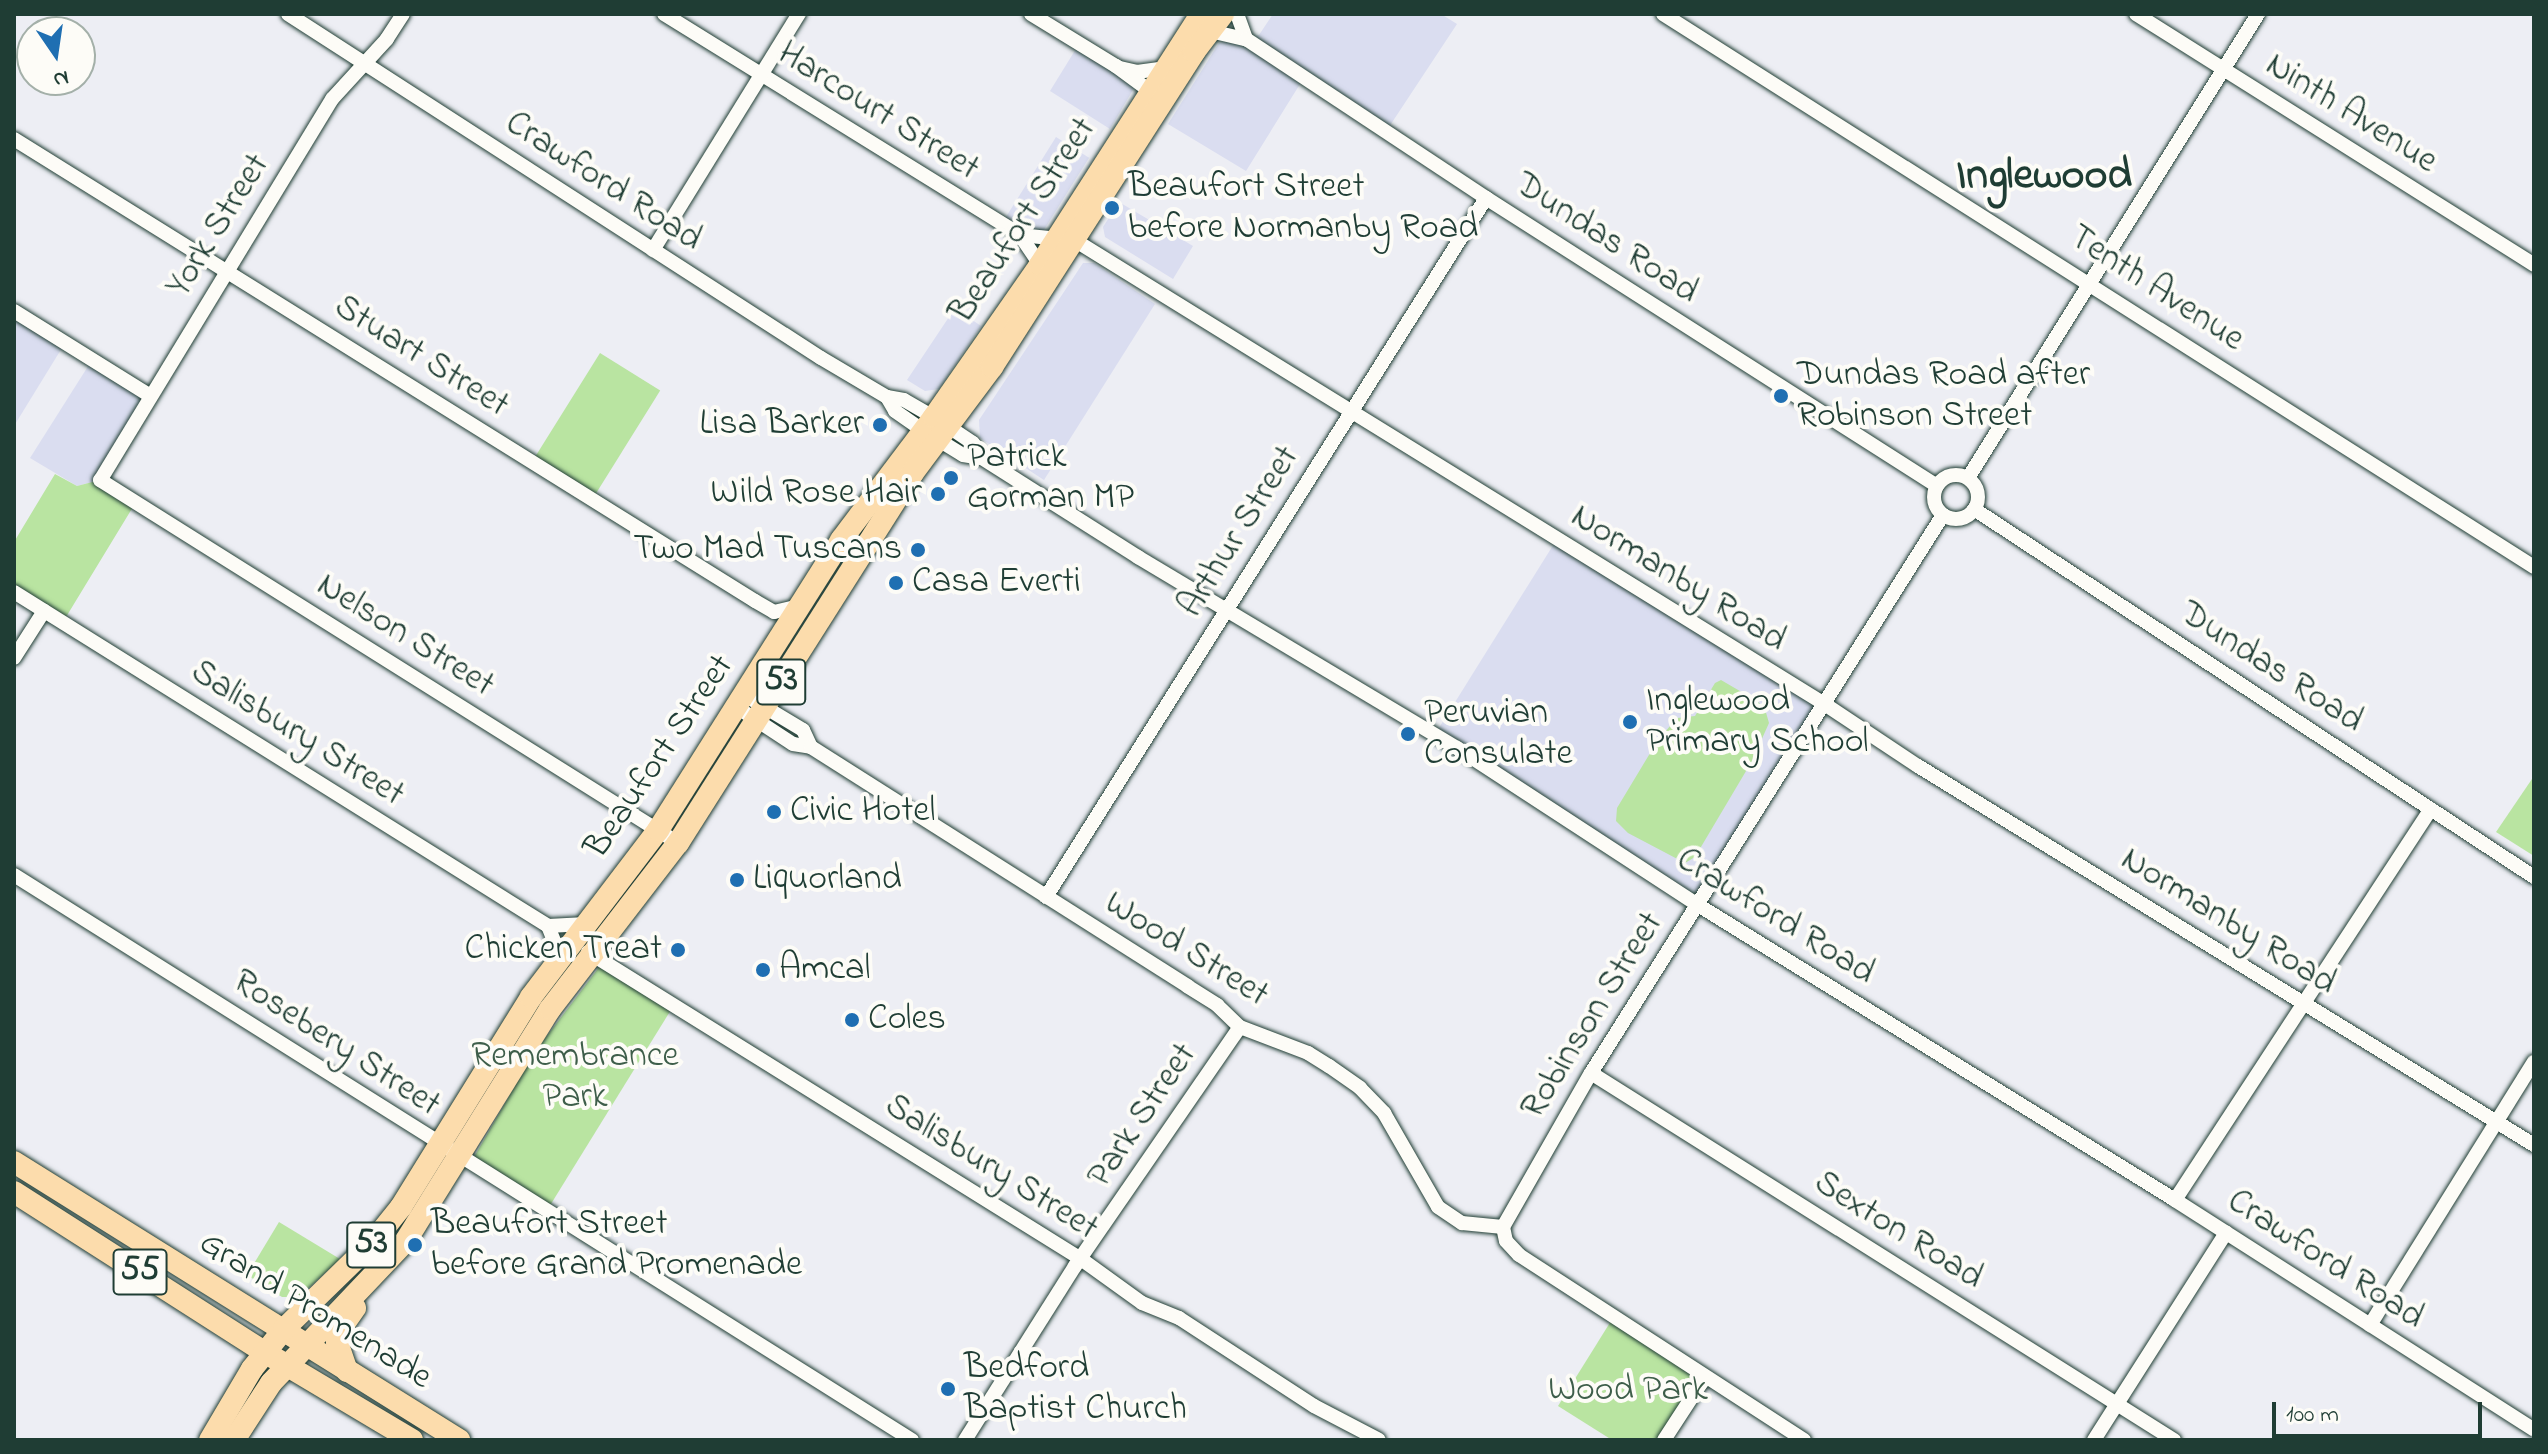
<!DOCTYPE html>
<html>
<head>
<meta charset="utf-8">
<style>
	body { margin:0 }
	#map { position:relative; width:2548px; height:1454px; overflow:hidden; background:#edeef4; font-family:"Indie Flower",sans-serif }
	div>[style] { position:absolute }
	.built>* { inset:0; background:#daddf0; transform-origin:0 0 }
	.green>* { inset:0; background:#b9e4a1; transform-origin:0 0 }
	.roads { filter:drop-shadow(0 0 2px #1f3d34) drop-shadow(0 0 2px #1f3d34) }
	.minor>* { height:14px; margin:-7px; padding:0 7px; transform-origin:7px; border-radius:7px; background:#fdfcf7 }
	.minor>.ring { margin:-7px; padding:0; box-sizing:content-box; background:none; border:14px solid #fdfcf7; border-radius:50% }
	.primary>* { height:22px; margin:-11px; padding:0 11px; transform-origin:11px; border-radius:11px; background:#fcdcac }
	.dots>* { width:22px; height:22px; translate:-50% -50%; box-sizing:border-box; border:4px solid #fdfcf7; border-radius:50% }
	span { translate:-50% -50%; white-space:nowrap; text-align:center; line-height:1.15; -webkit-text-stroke:8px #fdfcf7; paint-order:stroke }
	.shield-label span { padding:2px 6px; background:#fdfcf7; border:2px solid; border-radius:6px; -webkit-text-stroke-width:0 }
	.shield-label { font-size:34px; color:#1f3d34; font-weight:700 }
	.street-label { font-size:36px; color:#1f3d34 }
	.poi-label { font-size:36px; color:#1f3d34 }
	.left { translate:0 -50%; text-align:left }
	.right { translate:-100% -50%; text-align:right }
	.park-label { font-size:36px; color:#3e5e4a }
	.district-label { font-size:44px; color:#1f3d34; font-weight:700 }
	.frame { position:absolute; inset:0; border:16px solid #1f3d34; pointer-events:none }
	.north { position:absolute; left:16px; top:16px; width:80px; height:80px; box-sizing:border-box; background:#fdfcf7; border:2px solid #a4b0a9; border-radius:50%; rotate:167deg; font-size:22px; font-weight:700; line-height:32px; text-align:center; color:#1f3d34 }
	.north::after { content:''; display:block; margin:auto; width:28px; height:36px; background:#1f6fb2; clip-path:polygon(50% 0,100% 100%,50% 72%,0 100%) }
	.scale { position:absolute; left:2272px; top:1402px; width:210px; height:36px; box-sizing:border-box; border:4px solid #1f3d34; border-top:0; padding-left:10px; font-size:24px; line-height:28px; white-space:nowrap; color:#1f3d34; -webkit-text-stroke:6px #fdfcf7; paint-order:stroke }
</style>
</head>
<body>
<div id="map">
	<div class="built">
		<i style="clip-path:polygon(1273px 14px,1441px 14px,1457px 24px,1387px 130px,1305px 76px,1246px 171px,1168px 124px,1219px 43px,1259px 35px)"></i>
		<i style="clip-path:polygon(1079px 44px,1144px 71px,1110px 129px,1050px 91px)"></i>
		<i style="left:1056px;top:137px;width:39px;height:103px;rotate:32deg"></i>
		<i style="clip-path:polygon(1119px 202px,1193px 246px,1173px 279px,1105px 237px,1103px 227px)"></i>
		<i style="clip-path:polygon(1083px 263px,1094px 263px,1155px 304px,1044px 480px,980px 438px,979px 420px)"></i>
		<i style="clip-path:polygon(955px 308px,981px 326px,939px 389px,925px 391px,907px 380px)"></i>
		<i style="clip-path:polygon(14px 311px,65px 343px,14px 426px)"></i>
		<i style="clip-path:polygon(92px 360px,149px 395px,100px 480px,77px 486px,30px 458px)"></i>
		<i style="left:1557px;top:539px;width:313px;height:230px;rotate:32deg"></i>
	</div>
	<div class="green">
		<i style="left:600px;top:353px;width:71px;height:128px;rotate:32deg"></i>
		<i style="clip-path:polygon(55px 474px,77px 486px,100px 480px,136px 502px,63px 622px,14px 592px,14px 542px)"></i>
		<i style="clip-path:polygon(1721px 680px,1757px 701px,1765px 709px,1769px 723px,1752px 761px,1695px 857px,1685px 863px,1628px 833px,1616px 821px,1617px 808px,1658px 740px,1677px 718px,1695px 716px,1715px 683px)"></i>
		<i style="clip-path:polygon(2534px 776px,2534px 856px,2496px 832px)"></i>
		<i style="clip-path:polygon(603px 962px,674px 1005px,546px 1212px,470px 1164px,534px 1053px)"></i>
		<i style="clip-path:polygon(279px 1222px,340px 1259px,299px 1297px,282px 1297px,247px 1275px)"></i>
		<i style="clip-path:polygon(1611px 1321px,1705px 1377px,1664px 1440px,1612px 1440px,1558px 1406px)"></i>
	</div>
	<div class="roads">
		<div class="minor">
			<i style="left:288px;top:14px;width:634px;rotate:32.84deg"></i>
			<i style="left:821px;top:358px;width:77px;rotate:30.6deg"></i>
			<i style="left:887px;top:397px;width:17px;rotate:10deg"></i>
			<i style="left:904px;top:400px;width:34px;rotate:30deg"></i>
			<i style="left:934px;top:417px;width:47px;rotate:33.7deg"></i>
			<i style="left:973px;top:443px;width:17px;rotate:59deg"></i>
			<i style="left:982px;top:458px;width:185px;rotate:32.4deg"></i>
			<i style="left:1138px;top:557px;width:372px;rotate:30.9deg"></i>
			<i style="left:1457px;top:748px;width:288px;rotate:33.1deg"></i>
			<i style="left:1698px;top:905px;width:561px;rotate:31.73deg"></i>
			<i style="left:2175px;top:1200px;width:426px;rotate:32.6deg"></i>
			<i style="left:403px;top:14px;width:30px;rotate:123deg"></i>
			<i style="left:387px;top:39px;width:81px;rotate:132.5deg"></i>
			<i style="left:332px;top:99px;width:446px;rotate:121.3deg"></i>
			<i style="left:100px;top:480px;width:683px;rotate:32.13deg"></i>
			<i style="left:664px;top:14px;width:419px;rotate:31.8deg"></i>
			<i style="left:1020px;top:235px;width:36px;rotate:56deg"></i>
			<i style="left:1031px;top:14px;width:100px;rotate:31.5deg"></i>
			<i style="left:1116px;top:66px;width:52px;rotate:36.4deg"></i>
			<i style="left:1237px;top:14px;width:27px;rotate:70deg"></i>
			<i style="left:1663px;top:14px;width:1032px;rotate:32.41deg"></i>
			<i style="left:2136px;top:14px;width:471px;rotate:32.2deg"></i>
			<i style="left:1210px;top:31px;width:37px;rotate:13deg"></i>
			<i style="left:1246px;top:39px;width:288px;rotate:33.5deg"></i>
			<i style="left:1486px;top:198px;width:535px;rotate:32.56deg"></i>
			<i style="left:1120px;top:68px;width:17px;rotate:13deg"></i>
			<i style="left:1137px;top:72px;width:28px;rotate:-8deg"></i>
			<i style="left:14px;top:139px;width:873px;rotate:31.94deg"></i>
			<i style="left:755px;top:601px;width:22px;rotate:30deg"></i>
			<i style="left:774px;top:612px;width:27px;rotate:-13deg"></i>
			<i style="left:1020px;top:235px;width:36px;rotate:6deg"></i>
			<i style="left:1076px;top:241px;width:878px;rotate:31.74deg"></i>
			<i style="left:1823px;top:703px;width:114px;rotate:33.6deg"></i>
			<i style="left:1918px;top:766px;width:723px;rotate:31.6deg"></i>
			<i style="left:653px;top:250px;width:278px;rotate:-58.3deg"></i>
			<i style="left:14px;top:311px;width:159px;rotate:31.9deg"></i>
			<i style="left:887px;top:397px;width:16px;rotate:60deg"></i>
			<i style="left:895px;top:411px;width:35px;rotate:35deg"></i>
			<i style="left:924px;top:431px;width:46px;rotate:31.6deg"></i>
			<i style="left:963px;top:455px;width:19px;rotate:9deg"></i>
			<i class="ring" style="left:1934px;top:475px;width:30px;height:30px"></i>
			<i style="left:1968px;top:478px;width:547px;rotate:-57.99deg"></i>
			<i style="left:1974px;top:509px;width:670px;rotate:33.31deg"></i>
			<i style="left:14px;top:592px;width:630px;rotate:32.02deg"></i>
			<i style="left:548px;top:926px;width:38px;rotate:-3deg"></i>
			<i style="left:14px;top:658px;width:56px;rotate:-57.4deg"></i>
			<i style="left:743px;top:694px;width:70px;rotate:31deg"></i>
			<i style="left:803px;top:730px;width:19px;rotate:65deg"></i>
			<i style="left:735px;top:706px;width:69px;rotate:33.2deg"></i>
			<i style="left:793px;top:744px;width:18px;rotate:9deg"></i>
			<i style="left:811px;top:747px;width:446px;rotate:32.4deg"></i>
			<i style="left:1187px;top:986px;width:36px;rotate:32deg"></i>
			<i style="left:1217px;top:1005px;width:32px;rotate:44deg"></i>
			<i style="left:1240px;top:1027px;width:73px;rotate:20.9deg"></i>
			<i style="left:1308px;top:1053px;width:25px;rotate:32deg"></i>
			<i style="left:1329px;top:1066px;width:38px;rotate:35deg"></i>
			<i style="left:1360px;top:1088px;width:35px;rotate:46deg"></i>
			<i style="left:1384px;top:1113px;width:108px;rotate:60.1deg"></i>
			<i style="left:1438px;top:1207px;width:29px;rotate:34deg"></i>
			<i style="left:1462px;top:1223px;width:41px;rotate:5.6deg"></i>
			<i style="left:14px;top:875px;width:1061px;rotate:32.18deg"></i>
			<i style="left:1046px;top:897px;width:826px;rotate:-57.81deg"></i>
			<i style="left:548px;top:926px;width:22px;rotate:68deg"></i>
			<i style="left:556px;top:946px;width:18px;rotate:93deg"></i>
			<i style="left:588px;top:952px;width:581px;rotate:31.91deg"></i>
			<i style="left:1081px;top:1259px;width:75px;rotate:35.8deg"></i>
			<i style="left:1142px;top:1303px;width:40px;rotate:22deg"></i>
			<i style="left:1179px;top:1318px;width:161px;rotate:33.1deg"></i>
			<i style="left:1314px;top:1406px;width:73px;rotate:27.6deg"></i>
			<i style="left:1591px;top:1073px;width:689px;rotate:32.19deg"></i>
			<i style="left:2175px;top:1200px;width:467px;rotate:-56.8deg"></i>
			<i style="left:1503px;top:1227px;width:177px;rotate:-60.3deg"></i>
			<i style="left:1591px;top:1073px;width:660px;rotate:-57.76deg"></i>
			<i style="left:1503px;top:1227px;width:14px;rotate:78deg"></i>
			<i style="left:1506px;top:1241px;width:19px;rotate:47deg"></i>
			<i style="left:1519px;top:1255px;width:340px;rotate:33deg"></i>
			<i style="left:2370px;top:1325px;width:310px;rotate:-58.1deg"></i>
			<i style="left:965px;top:1440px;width:206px;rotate:-57.7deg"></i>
			<i style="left:1075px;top:1266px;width:290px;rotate:-55.4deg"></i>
			<i style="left:1664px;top:1440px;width:75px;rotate:-56.9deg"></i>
			<i style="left:2094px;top:1440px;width:246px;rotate:-57.5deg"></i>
		</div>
		<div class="primary">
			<i style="left:14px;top:1162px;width:525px;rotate:31.99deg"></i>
			<i style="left:14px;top:1192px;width:299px;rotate:32.6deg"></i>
			<i style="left:266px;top:1353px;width:170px;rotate:30.8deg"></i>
			<i style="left:347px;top:1371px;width:31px;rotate:-109deg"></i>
			<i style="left:337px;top:1342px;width:11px;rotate:-80deg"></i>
			<i style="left:339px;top:1331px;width:28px;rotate:-55deg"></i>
			<i style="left:210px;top:1440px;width:82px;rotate:-59.4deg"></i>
			<i style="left:252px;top:1369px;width:51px;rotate:-51.3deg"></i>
			<i style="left:284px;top:1329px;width:124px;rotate:-44.3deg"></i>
			<i style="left:373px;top:1242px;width:45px;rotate:-51.3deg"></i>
			<i style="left:401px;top:1207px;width:247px;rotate:-58.2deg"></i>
			<i style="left:531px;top:997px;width:210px;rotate:-52.7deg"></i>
			<i style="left:658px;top:830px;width:343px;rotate:-57.7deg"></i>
			<i style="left:841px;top:540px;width:154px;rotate:-52.9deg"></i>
			<i style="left:934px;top:417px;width:185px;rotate:-55.1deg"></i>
			<i style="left:1040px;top:265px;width:298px;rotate:-57.3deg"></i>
			<i style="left:234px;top:1440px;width:68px;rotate:-57deg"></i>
			<i style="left:271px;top:1383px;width:195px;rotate:-46.5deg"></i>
			<i style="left:405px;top:1242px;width:274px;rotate:-58.1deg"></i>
			<i style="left:550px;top:1009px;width:210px;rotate:-52.4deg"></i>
			<i style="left:678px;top:843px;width:437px;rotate:-57.6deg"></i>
			<i style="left:912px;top:474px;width:134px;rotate:-53.2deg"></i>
			<i style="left:992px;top:367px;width:374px;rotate:-57.3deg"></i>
			<i style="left:1194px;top:52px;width:48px;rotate:-52.7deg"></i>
		</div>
	</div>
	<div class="dots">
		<i style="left:1112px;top:208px;background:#1f6fb2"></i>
		<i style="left:1781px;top:396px;background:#1f6fb2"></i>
		<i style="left:880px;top:425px;background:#1f6fb2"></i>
		<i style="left:951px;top:478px;background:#1f6fb2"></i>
		<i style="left:938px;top:494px;background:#1f6fb2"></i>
		<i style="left:918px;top:550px;background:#1f6fb2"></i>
		<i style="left:896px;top:583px;background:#1f6fb2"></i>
		<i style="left:1630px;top:722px;background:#1f6fb2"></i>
		<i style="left:1408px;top:734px;background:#1f6fb2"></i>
		<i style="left:774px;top:812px;background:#1f6fb2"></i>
		<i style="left:737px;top:880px;background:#1f6fb2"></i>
		<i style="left:678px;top:950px;background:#1f6fb2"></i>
		<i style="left:763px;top:970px;background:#1f6fb2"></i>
		<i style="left:852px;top:1020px;background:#1f6fb2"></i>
		<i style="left:415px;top:1245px;background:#1f6fb2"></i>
		<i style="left:948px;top:1389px;background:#1f6fb2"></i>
	</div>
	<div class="shield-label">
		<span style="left:781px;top:682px">53</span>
		<span style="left:371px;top:1245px">53</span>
		<span style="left:140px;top:1272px">55</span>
	</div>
	<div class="street-label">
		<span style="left:878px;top:112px;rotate:32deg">Harcourt Street</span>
		<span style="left:2351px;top:114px;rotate:32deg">Ninth Avenue</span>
		<span style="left:603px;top:182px;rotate:33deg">Crawford Road</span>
		<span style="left:1024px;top:221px;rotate:-57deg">Beaufort Street</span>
		<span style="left:219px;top:226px;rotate:-58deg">York Street</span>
		<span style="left:1606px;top:239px;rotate:33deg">Dundas Road</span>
		<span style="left:2156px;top:289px;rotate:33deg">Tenth Avenue</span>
		<span style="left:421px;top:357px;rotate:32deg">Stuart Street</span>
		<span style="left:1240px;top:532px;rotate:-58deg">Arthur Street</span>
		<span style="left:1678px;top:579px;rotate:32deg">Normanby Road</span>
		<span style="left:405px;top:636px;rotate:32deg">Nelson Street</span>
		<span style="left:2271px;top:668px;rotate:33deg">Dundas Road</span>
		<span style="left:297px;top:734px;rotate:32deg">Salisbury Street</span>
		<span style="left:660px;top:757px;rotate:-56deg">Beaufort Street</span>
		<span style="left:1775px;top:917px;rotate:32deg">Crawford Road</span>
		<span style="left:2228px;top:922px;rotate:32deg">Normanby Road</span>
		<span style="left:1186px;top:950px;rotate:32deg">Wood Street</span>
		<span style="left:1593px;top:1016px;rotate:-58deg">Robinson Street</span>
		<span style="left:336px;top:1044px;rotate:33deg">Rosebery Street</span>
		<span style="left:1143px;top:1116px;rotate:-56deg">Park Street</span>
		<span style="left:991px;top:1168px;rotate:32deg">Salisbury Street</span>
		<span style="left:1898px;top:1231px;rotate:32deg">Sexton Road</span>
		<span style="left:2325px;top:1260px;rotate:33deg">Crawford Road</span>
		<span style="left:315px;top:1311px;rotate:32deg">Grand Promenade</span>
	</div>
	<div class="poi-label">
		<span class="left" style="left:1128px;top:208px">Beaufort Street<br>before Normanby Road</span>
		<span class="left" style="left:1797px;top:396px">Dundas Road after<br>Robinson Street</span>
		<span class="right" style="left:864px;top:425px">Lisa Barker</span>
		<span class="left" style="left:967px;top:478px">Patrick<br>Gorman MP</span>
		<span class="right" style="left:922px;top:494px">Wild Rose Hair</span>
		<span class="right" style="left:902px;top:550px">Two Mad Tuscans</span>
		<span class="left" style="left:912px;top:583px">Casa Everti</span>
		<span class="left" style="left:1646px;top:722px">Inglewood<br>Primary School</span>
		<span class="left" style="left:1424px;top:734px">Peruvian<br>Consulate</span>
		<span class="left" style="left:790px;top:812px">Civic Hotel</span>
		<span class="left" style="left:753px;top:880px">Liquorland</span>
		<span class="right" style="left:662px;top:950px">Chicken Treat</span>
		<span class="left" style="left:779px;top:970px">Amcal</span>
		<span class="left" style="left:868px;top:1020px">Coles</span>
		<span class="left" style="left:431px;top:1245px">Beaufort Street<br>before Grand Promenade</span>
		<span class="left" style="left:964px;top:1389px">Bedford<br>Baptist Church</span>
	</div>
	<div class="park-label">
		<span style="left:575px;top:1077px">Remembrance<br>Park</span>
		<span style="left:1628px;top:1391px">Wood Park</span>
	</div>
	<div class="district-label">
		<span style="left:2044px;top:176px">Inglewood</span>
	</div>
	<div class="frame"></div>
	<div class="north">N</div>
	<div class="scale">100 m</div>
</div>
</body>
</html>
